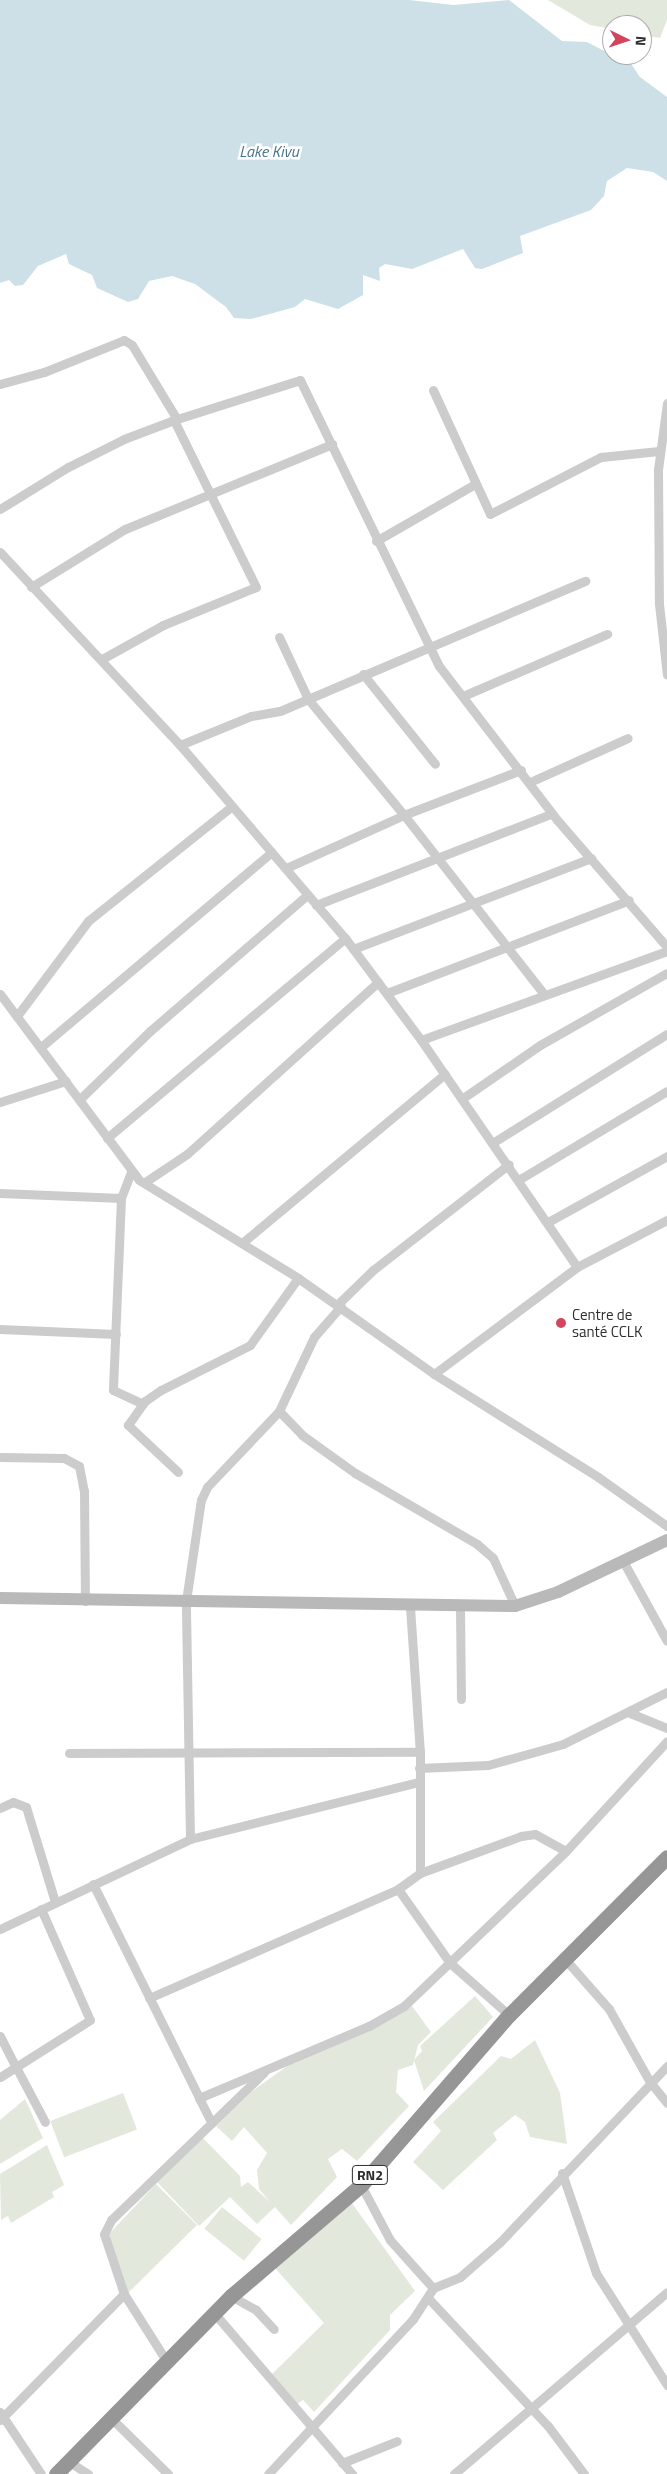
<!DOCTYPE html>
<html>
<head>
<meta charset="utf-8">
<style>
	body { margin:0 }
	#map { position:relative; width:667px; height:2474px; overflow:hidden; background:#fff; font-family:"Titillium Web",sans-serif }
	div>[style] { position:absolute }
	.green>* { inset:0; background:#e3e8dc; transform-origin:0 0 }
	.water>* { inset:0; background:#cde0e8 }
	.street>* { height:9px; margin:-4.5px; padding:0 4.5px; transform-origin:4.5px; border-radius:4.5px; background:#ccc }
	.secondary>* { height:12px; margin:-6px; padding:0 6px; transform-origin:6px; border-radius:6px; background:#b9b9b9 }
	.highway>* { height:15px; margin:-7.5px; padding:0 7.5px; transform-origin:7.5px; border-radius:7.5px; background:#969696 }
	.dots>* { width:14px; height:14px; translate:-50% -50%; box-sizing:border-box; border:2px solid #fff; border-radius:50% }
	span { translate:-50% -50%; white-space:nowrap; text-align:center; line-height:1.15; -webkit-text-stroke:5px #fff; paint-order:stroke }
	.shield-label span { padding:1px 4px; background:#fff; border:1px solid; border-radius:4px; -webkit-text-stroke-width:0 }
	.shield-label { font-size:14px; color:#2f2f2f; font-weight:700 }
	.poi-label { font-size:15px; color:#2f2f2f }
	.left { translate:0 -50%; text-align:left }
	.water-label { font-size:16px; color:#467588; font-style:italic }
	.north { position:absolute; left:602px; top:15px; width:50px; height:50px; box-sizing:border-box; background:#fff; border:1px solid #acacac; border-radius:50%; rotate:94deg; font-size:14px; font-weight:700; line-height:20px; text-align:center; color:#2f2f2f }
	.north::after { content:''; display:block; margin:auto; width:18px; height:22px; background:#d2465d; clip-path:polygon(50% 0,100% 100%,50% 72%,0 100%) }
</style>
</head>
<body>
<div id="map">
	<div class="green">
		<i style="clip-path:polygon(548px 0,667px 0,667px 20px,660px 38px,642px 35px,642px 25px,612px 25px,612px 29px,590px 25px)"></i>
		<i style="clip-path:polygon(475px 1996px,493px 2017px,424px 2091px,414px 2060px,422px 2051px,420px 2046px)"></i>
		<i style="clip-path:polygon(412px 2006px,431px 2032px,418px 2045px,413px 2065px,398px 2070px,396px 2092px,409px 2106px,357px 2161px,342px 2149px,328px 2159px,337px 2177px,291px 2225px,275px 2207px,257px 2224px,230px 2197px,199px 2226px,157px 2182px,202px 2137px,240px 2176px,241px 2187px,248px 2182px,270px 2202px,259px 2189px,257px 2170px,267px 2153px,244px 2127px,232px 2141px,216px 2126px,251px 2092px,293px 2062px,377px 2027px)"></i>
		<i style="clip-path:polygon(535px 2040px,560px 2093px,567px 2144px,530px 2137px,525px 2122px,515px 2115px,493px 2133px,497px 2140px,443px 2190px,413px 2162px,441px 2131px,433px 2122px,501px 2056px,511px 2059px)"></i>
		<i style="left:123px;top:2093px;width:39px;height:78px;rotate:69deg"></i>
		<i style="clip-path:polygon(25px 2099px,43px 2138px,0 2164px,0 2120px)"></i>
		<i style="clip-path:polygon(47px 2145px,64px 2185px,52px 2192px,54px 2197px,11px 2223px,8px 2216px,1px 2220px,0 2174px)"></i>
		<i style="clip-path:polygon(156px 2184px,197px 2225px,128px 2293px,108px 2235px)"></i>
		<i style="clip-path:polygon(346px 2195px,415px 2291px,390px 2315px,390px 2330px,314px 2412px,303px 2400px,297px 2404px,271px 2375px,324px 2323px,275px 2268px)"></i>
		<i style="left:222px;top:2207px;width:51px;height:28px;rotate:39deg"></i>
	</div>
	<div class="water">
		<i style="clip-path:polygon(0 0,409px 0,453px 5px,509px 0,562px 41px,587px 42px,612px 55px,625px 55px,640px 77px,667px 97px,667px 181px,653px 172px,627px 168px,607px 181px,604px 196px,591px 210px,520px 236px,523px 253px,482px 269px,475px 268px,463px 249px,412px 269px,385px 264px,379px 268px,380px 281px,363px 275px,363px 295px,338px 309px,305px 299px,295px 307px,251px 319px,234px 318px,226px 307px,195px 284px,172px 276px,149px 281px,138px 299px,128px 302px,97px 288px,92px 275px,69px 264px,66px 254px,38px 266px,23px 285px,15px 286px,9px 280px,0 283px)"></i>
	</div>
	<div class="street">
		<i style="left:0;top:384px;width:46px;rotate:-15.3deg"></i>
		<i style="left:44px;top:372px;width:86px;rotate:-21.8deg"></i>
		<i style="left:124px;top:340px;width:9px;rotate:32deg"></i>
		<i style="left:132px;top:345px;width:83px;rotate:58.8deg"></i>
		<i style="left:175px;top:416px;width:4px;rotate:104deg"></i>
		<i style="left:174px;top:420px;width:53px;rotate:159.2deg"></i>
		<i style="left:124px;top:439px;width:63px;rotate:153.4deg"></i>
		<i style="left:68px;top:467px;width:80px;rotate:148.3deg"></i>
		<i style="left:433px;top:390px;width:136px;rotate:65.3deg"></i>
		<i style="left:490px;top:514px;width:125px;rotate:-27.2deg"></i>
		<i style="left:601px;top:457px;width:58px;rotate:-5.9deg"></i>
		<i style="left:667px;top:403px;width:68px;rotate:97.7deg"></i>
		<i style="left:658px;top:470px;width:134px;rotate:89.6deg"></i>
		<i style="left:659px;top:604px;width:71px;rotate:83.6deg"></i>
		<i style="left:376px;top:541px;width:114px;rotate:-29.9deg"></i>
		<i style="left:0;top:552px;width:264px;rotate:47deg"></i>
		<i style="left:180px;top:745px;width:254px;rotate:49.5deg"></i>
		<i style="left:345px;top:938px;width:127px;rotate:53.3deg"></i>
		<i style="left:421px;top:1040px;width:275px;rotate:55.5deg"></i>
		<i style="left:31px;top:587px;width:110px;rotate:-31.7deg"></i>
		<i style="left:125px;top:529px;width:224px;rotate:-22.3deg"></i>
		<i style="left:279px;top:637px;width:68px;rotate:64.9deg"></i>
		<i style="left:308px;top:699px;width:151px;rotate:50.4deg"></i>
		<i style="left:404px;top:815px;width:129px;rotate:155.8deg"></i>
		<i style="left:102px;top:659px;width:70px;rotate:-29.1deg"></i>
		<i style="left:163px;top:625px;width:100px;rotate:-22.2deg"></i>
		<i style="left:256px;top:587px;width:186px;rotate:-116.2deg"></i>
		<i style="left:174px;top:420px;width:132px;rotate:-17.6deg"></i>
		<i style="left:300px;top:380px;width:318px;rotate:64.1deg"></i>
		<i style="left:439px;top:666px;width:195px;rotate:52.5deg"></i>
		<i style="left:558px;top:821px;width:167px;rotate:49.1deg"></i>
		<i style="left:363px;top:674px;width:115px;rotate:51.3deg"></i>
		<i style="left:463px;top:696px;width:157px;rotate:-23.3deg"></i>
		<i style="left:180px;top:745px;width:77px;rotate:-22.2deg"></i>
		<i style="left:251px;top:716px;width:29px;rotate:-10deg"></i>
		<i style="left:280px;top:711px;width:332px;rotate:-23.1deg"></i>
		<i style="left:521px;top:770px;width:125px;rotate:159deg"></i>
		<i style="left:404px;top:815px;width:227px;rotate:52deg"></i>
		<i style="left:530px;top:782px;width:107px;rotate:-24.2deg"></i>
		<i style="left:316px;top:905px;width:252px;rotate:-21.2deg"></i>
		<i style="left:353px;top:949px;width:255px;rotate:-20.9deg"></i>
		<i style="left:387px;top:993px;width:259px;rotate:-21deg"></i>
		<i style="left:0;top:994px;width:232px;rotate:53.2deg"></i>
		<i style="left:139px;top:1180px;width:187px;rotate:31.6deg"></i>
		<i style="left:298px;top:1278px;width:166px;rotate:35.2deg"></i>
		<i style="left:434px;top:1374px;width:194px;rotate:32.1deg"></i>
		<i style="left:598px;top:1477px;width:85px;rotate:35.4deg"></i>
		<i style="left:17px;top:1016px;width:119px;rotate:-53.2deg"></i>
		<i style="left:88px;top:921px;width:184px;rotate:-38.6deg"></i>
		<i style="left:421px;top:1040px;width:262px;rotate:-19.9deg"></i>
		<i style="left:41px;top:1047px;width:302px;rotate:-40.2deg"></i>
		<i style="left:463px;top:1098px;width:93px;rotate:-34.5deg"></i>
		<i style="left:540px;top:1045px;width:146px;rotate:-29.6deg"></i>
		<i style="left:80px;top:1099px;width:98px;rotate:-44.2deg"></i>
		<i style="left:150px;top:1031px;width:208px;rotate:-40.9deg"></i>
		<i style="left:0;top:1102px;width:69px;rotate:-17.7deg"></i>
		<i style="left:107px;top:1138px;width:311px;rotate:-40deg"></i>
		<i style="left:494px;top:1142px;width:204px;rotate:-32deg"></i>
		<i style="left:520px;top:1179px;width:171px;rotate:-30.9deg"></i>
		<i style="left:145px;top:1182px;width:50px;rotate:-33.7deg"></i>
		<i style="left:187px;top:1154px;width:257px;rotate:-42deg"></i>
		<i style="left:0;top:1193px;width:121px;rotate:2.4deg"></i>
		<i style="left:121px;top:1198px;width:28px;rotate:-69deg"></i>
		<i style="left:121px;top:1198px;width:192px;rotate:92.4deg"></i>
		<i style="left:113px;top:1390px;width:33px;rotate:25deg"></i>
		<i style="left:548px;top:1222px;width:136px;rotate:-29deg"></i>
		<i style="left:242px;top:1243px;width:264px;rotate:-39.8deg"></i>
		<i style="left:338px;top:1304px;width:49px;rotate:-44.2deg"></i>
		<i style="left:373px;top:1270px;width:172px;rotate:-37.9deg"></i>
		<i style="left:0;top:1329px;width:116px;rotate:2.5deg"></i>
		<i style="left:434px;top:1374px;width:179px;rotate:-36.8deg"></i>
		<i style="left:577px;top:1267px;width:102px;rotate:-27.6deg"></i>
		<i style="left:279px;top:1411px;width:33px;rotate:46deg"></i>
		<i style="left:302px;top:1435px;width:65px;rotate:35.6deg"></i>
		<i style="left:355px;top:1473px;width:141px;rotate:30.2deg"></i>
		<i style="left:477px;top:1544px;width:21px;rotate:41deg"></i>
		<i style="left:493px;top:1558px;width:53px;rotate:65.4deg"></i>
		<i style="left:0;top:1457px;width:64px;rotate:0.9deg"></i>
		<i style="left:64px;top:1458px;width:17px;rotate:28deg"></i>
		<i style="left:79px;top:1466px;width:25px;rotate:79deg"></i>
		<i style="left:84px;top:1491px;width:110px;rotate:89.5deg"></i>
		<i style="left:178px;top:1472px;width:69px;rotate:-136.8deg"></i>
		<i style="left:128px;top:1425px;width:29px;rotate:-55deg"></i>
		<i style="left:145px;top:1401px;width:19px;rotate:-35deg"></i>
		<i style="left:161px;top:1390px;width:100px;rotate:-26.8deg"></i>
		<i style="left:250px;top:1345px;width:82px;rotate:-54.4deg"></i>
		<i style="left:623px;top:1561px;width:91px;rotate:61.2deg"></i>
		<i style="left:410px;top:1607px;width:145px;rotate:86.1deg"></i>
		<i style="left:420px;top:1752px;width:121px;rotate:90deg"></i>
		<i style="left:460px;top:1608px;width:91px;rotate:89.4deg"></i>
		<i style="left:630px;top:1713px;width:40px;rotate:22deg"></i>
		<i style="left:69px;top:1753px;width:351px;rotate:-0.2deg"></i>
		<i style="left:419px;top:1768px;width:69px;rotate:-2.5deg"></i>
		<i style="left:488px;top:1765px;width:78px;rotate:-15.6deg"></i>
		<i style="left:563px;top:1744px;width:116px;rotate:-26.6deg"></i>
		<i style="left:0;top:1808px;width:14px;rotate:-25deg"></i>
		<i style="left:13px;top:1802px;width:14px;rotate:21deg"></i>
		<i style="left:26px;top:1807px;width:99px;rotate:73deg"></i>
		<i style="left:190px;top:1839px;width:238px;rotate:-91deg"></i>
		<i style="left:186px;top:1601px;width:102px;rotate:-81.6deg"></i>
		<i style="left:201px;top:1500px;width:14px;rotate:-65deg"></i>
		<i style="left:207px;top:1487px;width:105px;rotate:-46.5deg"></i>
		<i style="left:279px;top:1411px;width:82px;rotate:-64.7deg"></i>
		<i style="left:314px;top:1337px;width:41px;rotate:-48.9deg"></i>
		<i style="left:93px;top:1884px;width:239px;rotate:63.6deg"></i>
		<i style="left:199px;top:2098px;width:185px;rotate:-23deg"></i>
		<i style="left:369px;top:2026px;width:40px;rotate:-29.7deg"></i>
		<i style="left:404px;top:2006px;width:224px;rotate:-43.7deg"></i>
		<i style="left:566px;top:1851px;width:149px;rotate:-47.4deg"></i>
		<i style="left:398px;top:1889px;width:90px;rotate:54.9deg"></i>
		<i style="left:450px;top:1963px;width:79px;rotate:41.4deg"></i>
		<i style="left:41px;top:1909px;width:121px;rotate:66.2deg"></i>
		<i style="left:90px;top:2020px;width:88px;rotate:147.6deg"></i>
		<i style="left:16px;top:2067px;width:62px;rotate:62.2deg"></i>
		<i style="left:0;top:1929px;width:210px;rotate:-25.3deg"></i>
		<i style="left:190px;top:1839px;width:236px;rotate:-14deg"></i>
		<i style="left:565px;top:1959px;width:67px;rotate:48.7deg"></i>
		<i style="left:609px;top:2009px;width:84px;rotate:60.7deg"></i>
		<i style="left:650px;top:2082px;width:27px;rotate:51deg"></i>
		<i style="left:149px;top:1998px;width:272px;rotate:-23.6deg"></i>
		<i style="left:398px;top:1889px;width:27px;rotate:-36deg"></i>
		<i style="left:420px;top:1873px;width:108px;rotate:-20.1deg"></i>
		<i style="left:521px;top:1836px;width:14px;rotate:-8deg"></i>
		<i style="left:535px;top:1834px;width:35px;rotate:29deg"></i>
		<i style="left:0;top:2036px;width:35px;rotate:63deg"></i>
		<i style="left:16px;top:2067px;width:19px;rotate:148deg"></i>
		<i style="left:199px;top:2098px;width:28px;rotate:63deg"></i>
		<i style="left:562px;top:2173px;width:106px;rotate:71.2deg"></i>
		<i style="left:596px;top:2273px;width:133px;rotate:57.6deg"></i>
		<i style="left:361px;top:2185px;width:62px;rotate:62.2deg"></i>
		<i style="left:390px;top:2240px;width:64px;rotate:48.1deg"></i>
		<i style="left:231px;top:2296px;width:29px;rotate:29deg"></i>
		<i style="left:256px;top:2310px;width:26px;rotate:47deg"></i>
		<i style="left:429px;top:2299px;width:174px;rotate:46.9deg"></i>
		<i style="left:548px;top:2426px;width:60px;rotate:53.1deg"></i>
		<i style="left:215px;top:2314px;width:211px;rotate:49.4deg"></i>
		<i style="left:167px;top:2362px;width:80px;rotate:-122.3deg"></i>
		<i style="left:124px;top:2294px;width:63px;rotate:-108.4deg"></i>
		<i style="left:104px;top:2234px;width:16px;rotate:-63deg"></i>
		<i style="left:111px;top:2220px;width:213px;rotate:-44deg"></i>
		<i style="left:0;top:2412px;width:74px;rotate:56.5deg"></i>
		<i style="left:111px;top:2418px;width:80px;rotate:44.5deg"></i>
		<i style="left:0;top:2420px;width:177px;rotate:-45.5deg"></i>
		<i style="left:68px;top:2461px;width:24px;rotate:33deg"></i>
		<i style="left:342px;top:2463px;width:59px;rotate:-21.8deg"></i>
		<i style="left:268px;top:2474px;width:212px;rotate:-46.9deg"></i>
		<i style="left:413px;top:2319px;width:37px;rotate:-57deg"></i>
		<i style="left:433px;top:2288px;width:29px;rotate:-22deg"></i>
		<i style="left:460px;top:2277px;width:53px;rotate:-41.2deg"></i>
		<i style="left:500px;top:2242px;width:243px;rotate:-46.5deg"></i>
		<i style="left:454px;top:2474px;width:280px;rotate:-40.5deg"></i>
	</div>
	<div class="secondary">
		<i style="left:0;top:1598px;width:515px;rotate:0.89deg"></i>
		<i style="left:515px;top:1606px;width:45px;rotate:-18deg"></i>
		<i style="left:558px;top:1592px;width:121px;rotate:-25.5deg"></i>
	</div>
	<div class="highway">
		<i style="left:56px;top:2474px;width:250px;rotate:-45.5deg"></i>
		<i style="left:231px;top:2296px;width:171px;rotate:-40.5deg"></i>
		<i style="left:361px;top:2185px;width:225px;rotate:-49deg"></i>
		<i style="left:509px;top:2015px;width:223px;rotate:-45deg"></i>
	</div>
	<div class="dots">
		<i style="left:561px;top:1323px;background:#d2465d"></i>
	</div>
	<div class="shield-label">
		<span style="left:370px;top:2175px">RN2</span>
	</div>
	<div class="poi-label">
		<span class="left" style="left:572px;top:1323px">Centre de<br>santé CCLK</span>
	</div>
	<div class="water-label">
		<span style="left:269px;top:151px">Lake Kivu</span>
	</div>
	<div class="north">N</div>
</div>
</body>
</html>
